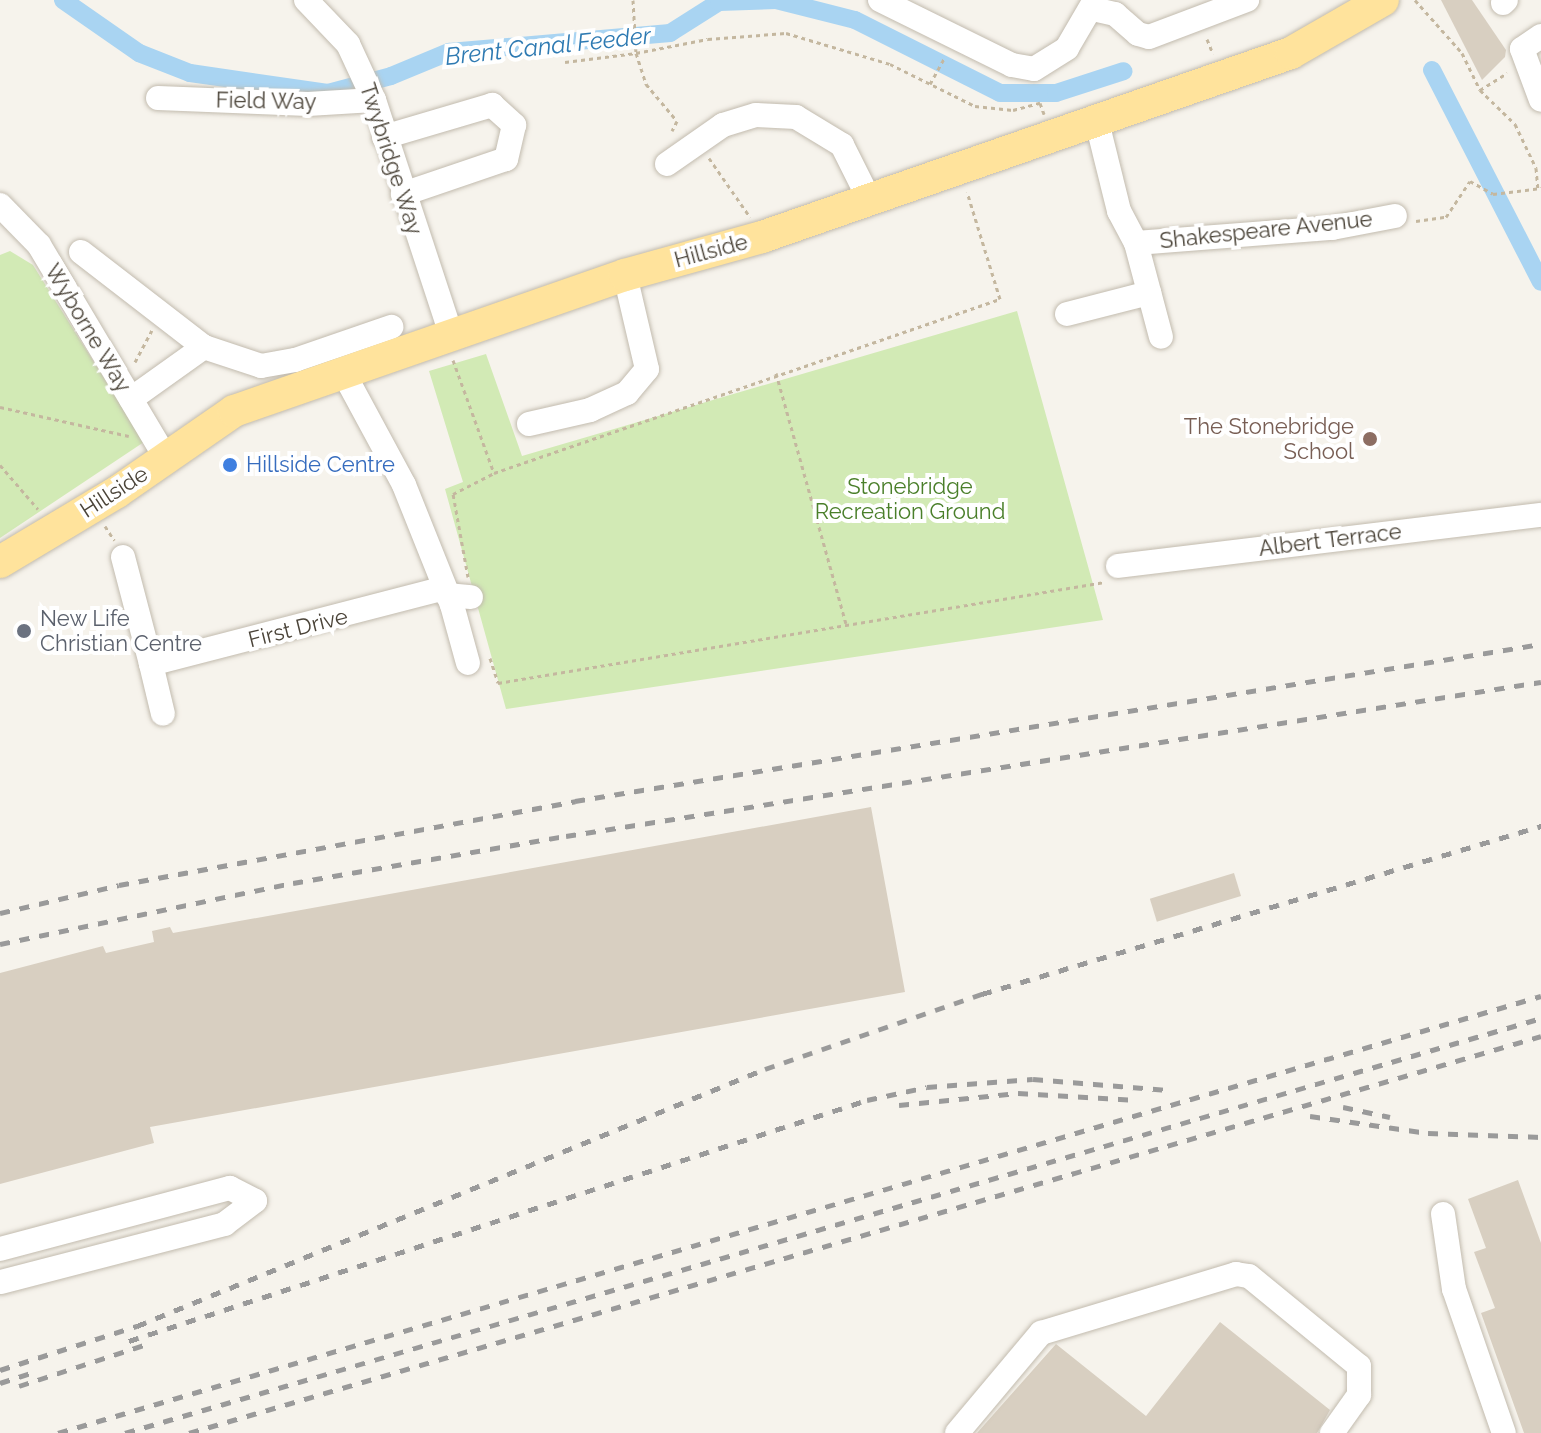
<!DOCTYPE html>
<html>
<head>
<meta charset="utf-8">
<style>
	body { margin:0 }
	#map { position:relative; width:1541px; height:1433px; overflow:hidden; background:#f6f3ec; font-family:Raleway,sans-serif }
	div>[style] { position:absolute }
	.green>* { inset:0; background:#d2eab5 }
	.canal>* { height:18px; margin:-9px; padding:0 9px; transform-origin:9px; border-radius:9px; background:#a9d4f2 }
	.building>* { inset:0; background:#d8cfc1; transform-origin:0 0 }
	.path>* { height:3px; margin-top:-1.5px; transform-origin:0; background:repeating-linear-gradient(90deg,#c4b79f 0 4px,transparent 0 8px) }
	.roads { filter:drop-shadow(0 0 2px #c2bbae) drop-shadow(0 0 2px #c2bbae) }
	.minor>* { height:24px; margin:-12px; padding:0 12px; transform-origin:12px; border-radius:12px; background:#fff }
	.major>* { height:32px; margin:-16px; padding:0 16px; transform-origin:16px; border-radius:16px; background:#ffe39c }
	.rail>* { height:5px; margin-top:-2.5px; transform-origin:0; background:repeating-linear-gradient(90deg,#9a9a9a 0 10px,transparent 0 20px) }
	.dots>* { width:22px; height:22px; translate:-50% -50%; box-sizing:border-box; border:4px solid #fff; border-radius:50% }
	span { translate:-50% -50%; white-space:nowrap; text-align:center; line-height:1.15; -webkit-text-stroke:8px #fff; paint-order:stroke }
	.street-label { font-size:22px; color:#4b4439 }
	.education-label { font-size:22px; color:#785e54 }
	.right { translate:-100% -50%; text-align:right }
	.shop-label { font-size:22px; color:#366cbe }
	.left { translate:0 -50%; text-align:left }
	.park-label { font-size:22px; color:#4a7f2a }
	.worship-label { font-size:22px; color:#5b616d }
	.water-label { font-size:24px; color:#2e7ab2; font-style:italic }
</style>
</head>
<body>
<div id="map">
	<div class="green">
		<i style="clip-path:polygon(10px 251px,33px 265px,144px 442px,0 538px,0 255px)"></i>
		<i style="clip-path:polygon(1017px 311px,1103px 620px,506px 709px,445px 489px,463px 482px,429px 371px,486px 354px,522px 456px)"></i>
	</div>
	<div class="canal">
		<i style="left:63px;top:0;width:93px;rotate:34.9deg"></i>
		<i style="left:139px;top:53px;width:55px;rotate:21.4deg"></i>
		<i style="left:190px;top:73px;width:139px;rotate:8.2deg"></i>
		<i style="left:328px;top:93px;width:65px;rotate:-15.1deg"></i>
		<i style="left:391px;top:76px;width:63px;rotate:-22.5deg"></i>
		<i style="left:449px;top:52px;width:222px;rotate:-4.9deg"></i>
		<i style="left:670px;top:33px;width:58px;rotate:-32.3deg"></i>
		<i style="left:719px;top:2px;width:57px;rotate:-2deg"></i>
		<i style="left:776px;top:0;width:81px;rotate:14.2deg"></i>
		<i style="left:855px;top:20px;width:162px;rotate:26.7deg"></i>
		<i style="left:1000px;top:93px;width:56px"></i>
		<i style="left:1056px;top:93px;width:71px;rotate:-17.9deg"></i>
		<i style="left:1432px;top:70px;width:238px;rotate:62.8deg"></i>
	</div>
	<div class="building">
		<i style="clip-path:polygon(1441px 0,1472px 0,1506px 50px,1505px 57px,1482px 80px)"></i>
		<i style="clip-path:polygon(871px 807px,905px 992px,150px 1127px,154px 1143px,0 1184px,0 973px,103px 946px,106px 953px,154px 942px,152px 931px,170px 927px,173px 933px)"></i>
		<i style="left:1234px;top:873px;width:24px;height:88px;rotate:73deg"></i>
		<i style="clip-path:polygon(1518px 1180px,1541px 1243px,1541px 1433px,1524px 1433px,1481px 1313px,1495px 1308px,1474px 1252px,1486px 1248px,1468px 1199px)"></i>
		<i style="clip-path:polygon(1220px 1322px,1330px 1410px,1317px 1433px,977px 1433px,1056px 1344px,1146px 1416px)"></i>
	</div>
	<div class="path">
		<i style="left:633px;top:0;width:53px;rotate:86.8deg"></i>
		<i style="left:636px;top:53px;width:73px;rotate:-11deg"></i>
		<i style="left:708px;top:39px;width:78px;rotate:-4.4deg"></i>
		<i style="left:786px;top:33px;width:109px;rotate:16.6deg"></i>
		<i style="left:890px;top:64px;width:95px;rotate:26.3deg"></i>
		<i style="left:975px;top:106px;width:38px;rotate:6deg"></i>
		<i style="left:1013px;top:110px;width:28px;rotate:-15deg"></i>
		<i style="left:1040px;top:103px;width:12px;rotate:70deg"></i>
		<i style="left:1415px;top:0;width:71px;rotate:48.4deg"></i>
		<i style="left:1462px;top:53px;width:41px;rotate:64.1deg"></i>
		<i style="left:1480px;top:90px;width:49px;rotate:44.2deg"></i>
		<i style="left:1515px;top:124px;width:49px;rotate:64.5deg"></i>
		<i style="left:1536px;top:168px;width:21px;rotate:85deg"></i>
		<i style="left:1207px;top:39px;width:16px;rotate:68deg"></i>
		<i style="left:565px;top:62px;width:72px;rotate:-7.2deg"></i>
		<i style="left:636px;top:53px;width:33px;rotate:72deg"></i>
		<i style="left:646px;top:84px;width:48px;rotate:50deg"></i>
		<i style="left:677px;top:121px;width:11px;rotate:117deg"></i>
		<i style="left:930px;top:84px;width:31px;rotate:-61deg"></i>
		<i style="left:1480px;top:90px;width:32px;rotate:-32deg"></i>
		<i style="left:709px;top:158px;width:72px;rotate:55.2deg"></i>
		<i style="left:1416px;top:221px;width:30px;rotate:-8deg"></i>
		<i style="left:1446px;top:217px;width:43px;rotate:-56.3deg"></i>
		<i style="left:1470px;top:181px;width:26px;rotate:29deg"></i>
		<i style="left:1493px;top:194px;width:48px;rotate:-7.1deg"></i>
		<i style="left:453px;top:360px;width:120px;rotate:70.1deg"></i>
		<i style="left:494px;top:473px;width:535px;rotate:-18.98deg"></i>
		<i style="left:1000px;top:299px;width:112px;rotate:-107.1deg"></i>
		<i style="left:135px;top:362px;width:36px;rotate:-62deg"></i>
		<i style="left:776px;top:373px;width:260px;rotate:74.4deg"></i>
		<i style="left:0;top:407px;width:132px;rotate:12.7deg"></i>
		<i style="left:0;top:465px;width:58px;rotate:49.2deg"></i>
		<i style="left:105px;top:526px;width:17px;rotate:57deg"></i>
		<i style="left:468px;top:577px;width:84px;rotate:-100.2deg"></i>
		<i style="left:453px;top:494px;width:46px;rotate:-27.1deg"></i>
		<i style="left:490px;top:658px;width:26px;rotate:72deg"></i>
		<i style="left:498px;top:683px;width:615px;rotate:-9.45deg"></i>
	</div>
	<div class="roads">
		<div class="minor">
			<i style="left:306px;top:0;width:61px;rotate:46.3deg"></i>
			<i style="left:348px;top:44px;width:62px;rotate:65.1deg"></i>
			<i style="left:374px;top:100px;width:246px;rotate:71.8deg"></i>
			<i style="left:880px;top:0;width:147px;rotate:26.2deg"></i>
			<i style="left:1012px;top:65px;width:22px;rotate:10deg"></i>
			<i style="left:1034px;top:69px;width:39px;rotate:-32deg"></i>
			<i style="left:1067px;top:48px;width:56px;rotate:-59.7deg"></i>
			<i style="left:1503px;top:3px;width:4px;rotate:-45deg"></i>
			<i style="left:1093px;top:9px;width:23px;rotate:13deg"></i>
			<i style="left:1115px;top:14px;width:30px;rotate:41deg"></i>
			<i style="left:1138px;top:34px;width:11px;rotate:15deg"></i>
			<i style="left:1149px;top:37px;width:105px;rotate:-20.7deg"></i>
			<i style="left:1541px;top:36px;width:23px;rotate:146deg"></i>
			<i style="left:1522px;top:49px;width:54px;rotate:69.6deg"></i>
			<i style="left:158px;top:98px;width:150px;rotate:2.3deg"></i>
			<i style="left:308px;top:104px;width:66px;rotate:-3.5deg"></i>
			<i style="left:1096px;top:118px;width:96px;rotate:76.1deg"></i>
			<i style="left:1119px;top:211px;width:36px;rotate:62deg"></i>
			<i style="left:1136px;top:243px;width:97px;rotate:75.1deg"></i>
			<i style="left:384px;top:137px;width:113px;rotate:-16.5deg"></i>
			<i style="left:492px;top:105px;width:30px;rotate:42deg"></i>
			<i style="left:514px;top:125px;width:35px;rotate:103deg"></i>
			<i style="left:506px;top:159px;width:109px;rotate:161.2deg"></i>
			<i style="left:667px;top:164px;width:68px;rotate:-34.9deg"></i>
			<i style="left:723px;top:125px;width:34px;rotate:-17deg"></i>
			<i style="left:756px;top:115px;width:40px;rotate:2.9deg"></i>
			<i style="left:796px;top:117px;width:54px;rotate:31.3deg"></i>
			<i style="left:842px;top:145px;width:60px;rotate:63.4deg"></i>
			<i style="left:0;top:205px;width:56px;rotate:45.7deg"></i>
			<i style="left:39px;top:245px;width:248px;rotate:59.2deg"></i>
			<i style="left:1136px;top:243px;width:197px;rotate:-4.4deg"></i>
			<i style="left:1332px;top:228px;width:64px;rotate:-10.8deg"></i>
			<i style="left:81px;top:252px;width:155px;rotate:37.7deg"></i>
			<i style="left:204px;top:347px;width:60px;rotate:18.4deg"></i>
			<i style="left:261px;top:366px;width:35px;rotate:-10deg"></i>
			<i style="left:295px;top:360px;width:102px;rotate:-19deg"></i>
			<i style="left:1067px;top:314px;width:85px;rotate:-14.4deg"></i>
			<i style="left:343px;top:372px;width:128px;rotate:61.6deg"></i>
			<i style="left:404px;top:485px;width:129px;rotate:68.2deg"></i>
			<i style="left:452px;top:605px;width:60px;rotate:74.6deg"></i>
			<i style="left:131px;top:399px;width:90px;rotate:-35.5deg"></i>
			<i style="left:529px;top:424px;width:63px;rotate:-12.9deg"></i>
			<i style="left:590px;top:410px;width:41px;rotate:-24.7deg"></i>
			<i style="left:627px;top:393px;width:31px;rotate:-50deg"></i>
			<i style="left:647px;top:369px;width:97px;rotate:-103.2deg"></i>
			<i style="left:123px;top:557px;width:111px;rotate:75.3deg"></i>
			<i style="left:151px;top:664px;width:303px;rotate:-14.5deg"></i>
			<i style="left:1118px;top:566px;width:426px;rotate:-6.9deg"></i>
			<i style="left:447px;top:595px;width:24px;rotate:5deg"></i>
			<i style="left:151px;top:664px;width:51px;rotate:76.5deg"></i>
			<i style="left:1443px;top:1214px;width:76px;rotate:81.7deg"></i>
			<i style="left:1454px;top:1289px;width:152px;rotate:70.9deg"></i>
			<i style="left:0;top:1249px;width:238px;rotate:-14.9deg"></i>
			<i style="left:230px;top:1188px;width:28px;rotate:27deg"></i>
			<i style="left:255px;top:1201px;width:38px;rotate:143deg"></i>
			<i style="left:225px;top:1224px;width:232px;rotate:165.5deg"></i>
			<i style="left:957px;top:1433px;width:131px;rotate:-50deg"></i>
			<i style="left:1041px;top:1333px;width:204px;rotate:-16.8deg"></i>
			<i style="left:1236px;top:1274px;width:13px;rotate:9deg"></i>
			<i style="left:1249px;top:1276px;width:142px;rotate:39.3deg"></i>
			<i style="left:1359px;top:1366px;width:29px;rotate:90deg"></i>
			<i style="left:1359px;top:1395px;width:47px;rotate:125.4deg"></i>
		</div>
		<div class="major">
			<i style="left:0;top:562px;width:136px;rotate:-30.9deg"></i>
			<i style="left:117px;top:492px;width:142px;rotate:-34.7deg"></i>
			<i style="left:234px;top:411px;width:414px;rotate:-19.2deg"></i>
			<i style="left:625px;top:275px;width:142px;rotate:-15.5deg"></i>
			<i style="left:762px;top:237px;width:560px;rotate:-19.18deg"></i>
			<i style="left:1291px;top:53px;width:106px;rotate:-29.9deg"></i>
		</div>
	</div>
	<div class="rail">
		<i style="left:0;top:913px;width:122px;rotate:-13.2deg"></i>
		<i style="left:119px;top:885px;width:464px;rotate:-10.4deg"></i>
		<i style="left:575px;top:801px;width:979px;rotate:-9.23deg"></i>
		<i style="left:0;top:944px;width:299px;rotate:-11.8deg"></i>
		<i style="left:293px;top:883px;width:277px;rotate:-9.8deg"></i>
		<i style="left:566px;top:836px;width:987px;rotate:-8.98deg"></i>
		<i style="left:899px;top:1105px;width:120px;rotate:-5.8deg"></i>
		<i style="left:1018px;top:1093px;width:119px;rotate:3.4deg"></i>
		<i style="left:1343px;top:1107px;width:48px;rotate:12deg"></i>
		<i style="left:1310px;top:1116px;width:119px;rotate:8.2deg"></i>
		<i style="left:1428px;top:1133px;width:113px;rotate:2deg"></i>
		<i style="left:129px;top:1341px;width:776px;rotate:-18.08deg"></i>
		<i style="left:867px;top:1100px;width:61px;rotate:-12.2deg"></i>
		<i style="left:927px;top:1087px;width:106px;rotate:-4.3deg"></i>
		<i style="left:1033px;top:1079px;width:135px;rotate:4.7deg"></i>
		<i style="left:0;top:1370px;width:144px;rotate:-17.8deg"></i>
		<i style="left:137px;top:1326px;width:679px;rotate:-22.26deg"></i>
		<i style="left:765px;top:1069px;width:230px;rotate:-19.1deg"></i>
		<i style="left:982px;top:994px;width:584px;rotate:-16.73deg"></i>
		<i style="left:0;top:1383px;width:32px;rotate:-18deg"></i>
		<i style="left:19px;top:1386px;width:132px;rotate:-18.2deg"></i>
		<i style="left:58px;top:1433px;width:1546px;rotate:-16.42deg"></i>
		<i style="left:125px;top:1433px;width:1476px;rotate:-16.33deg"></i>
		<i style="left:189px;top:1433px;width:1409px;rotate:-16.36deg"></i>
	</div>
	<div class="dots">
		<i style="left:1370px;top:439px;background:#8d6e63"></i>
		<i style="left:230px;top:465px;background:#3f7fe0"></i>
		<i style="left:24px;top:631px;background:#6b7280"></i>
	</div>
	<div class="street-label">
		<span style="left:266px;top:101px;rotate:1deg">Field Way</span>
		<span style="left:391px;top:159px;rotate:72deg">Twybridge Way</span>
		<span style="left:1266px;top:230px;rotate:-6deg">Shakespeare Avenue</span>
		<span style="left:711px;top:251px;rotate:-15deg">Hillside</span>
		<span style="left:88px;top:328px;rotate:59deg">Wyborne Way</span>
		<span style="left:114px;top:492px;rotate:-33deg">Hillside</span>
		<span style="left:1330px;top:540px;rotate:-7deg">Albert Terrace</span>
		<span style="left:298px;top:628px;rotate:-14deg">First Drive</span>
	</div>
	<div class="education-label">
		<span class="right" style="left:1354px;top:439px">The Stonebridge<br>School</span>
	</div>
	<div class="shop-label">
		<span class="left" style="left:246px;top:465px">Hillside Centre</span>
	</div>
	<div class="park-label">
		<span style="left:910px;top:499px">Stonebridge<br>Recreation Ground</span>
	</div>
	<div class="worship-label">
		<span class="left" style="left:40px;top:631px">New Life<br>Christian Centre</span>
	</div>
	<div class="water-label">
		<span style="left:548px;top:46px;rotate:-6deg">Brent Canal Feeder</span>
	</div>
</div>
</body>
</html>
